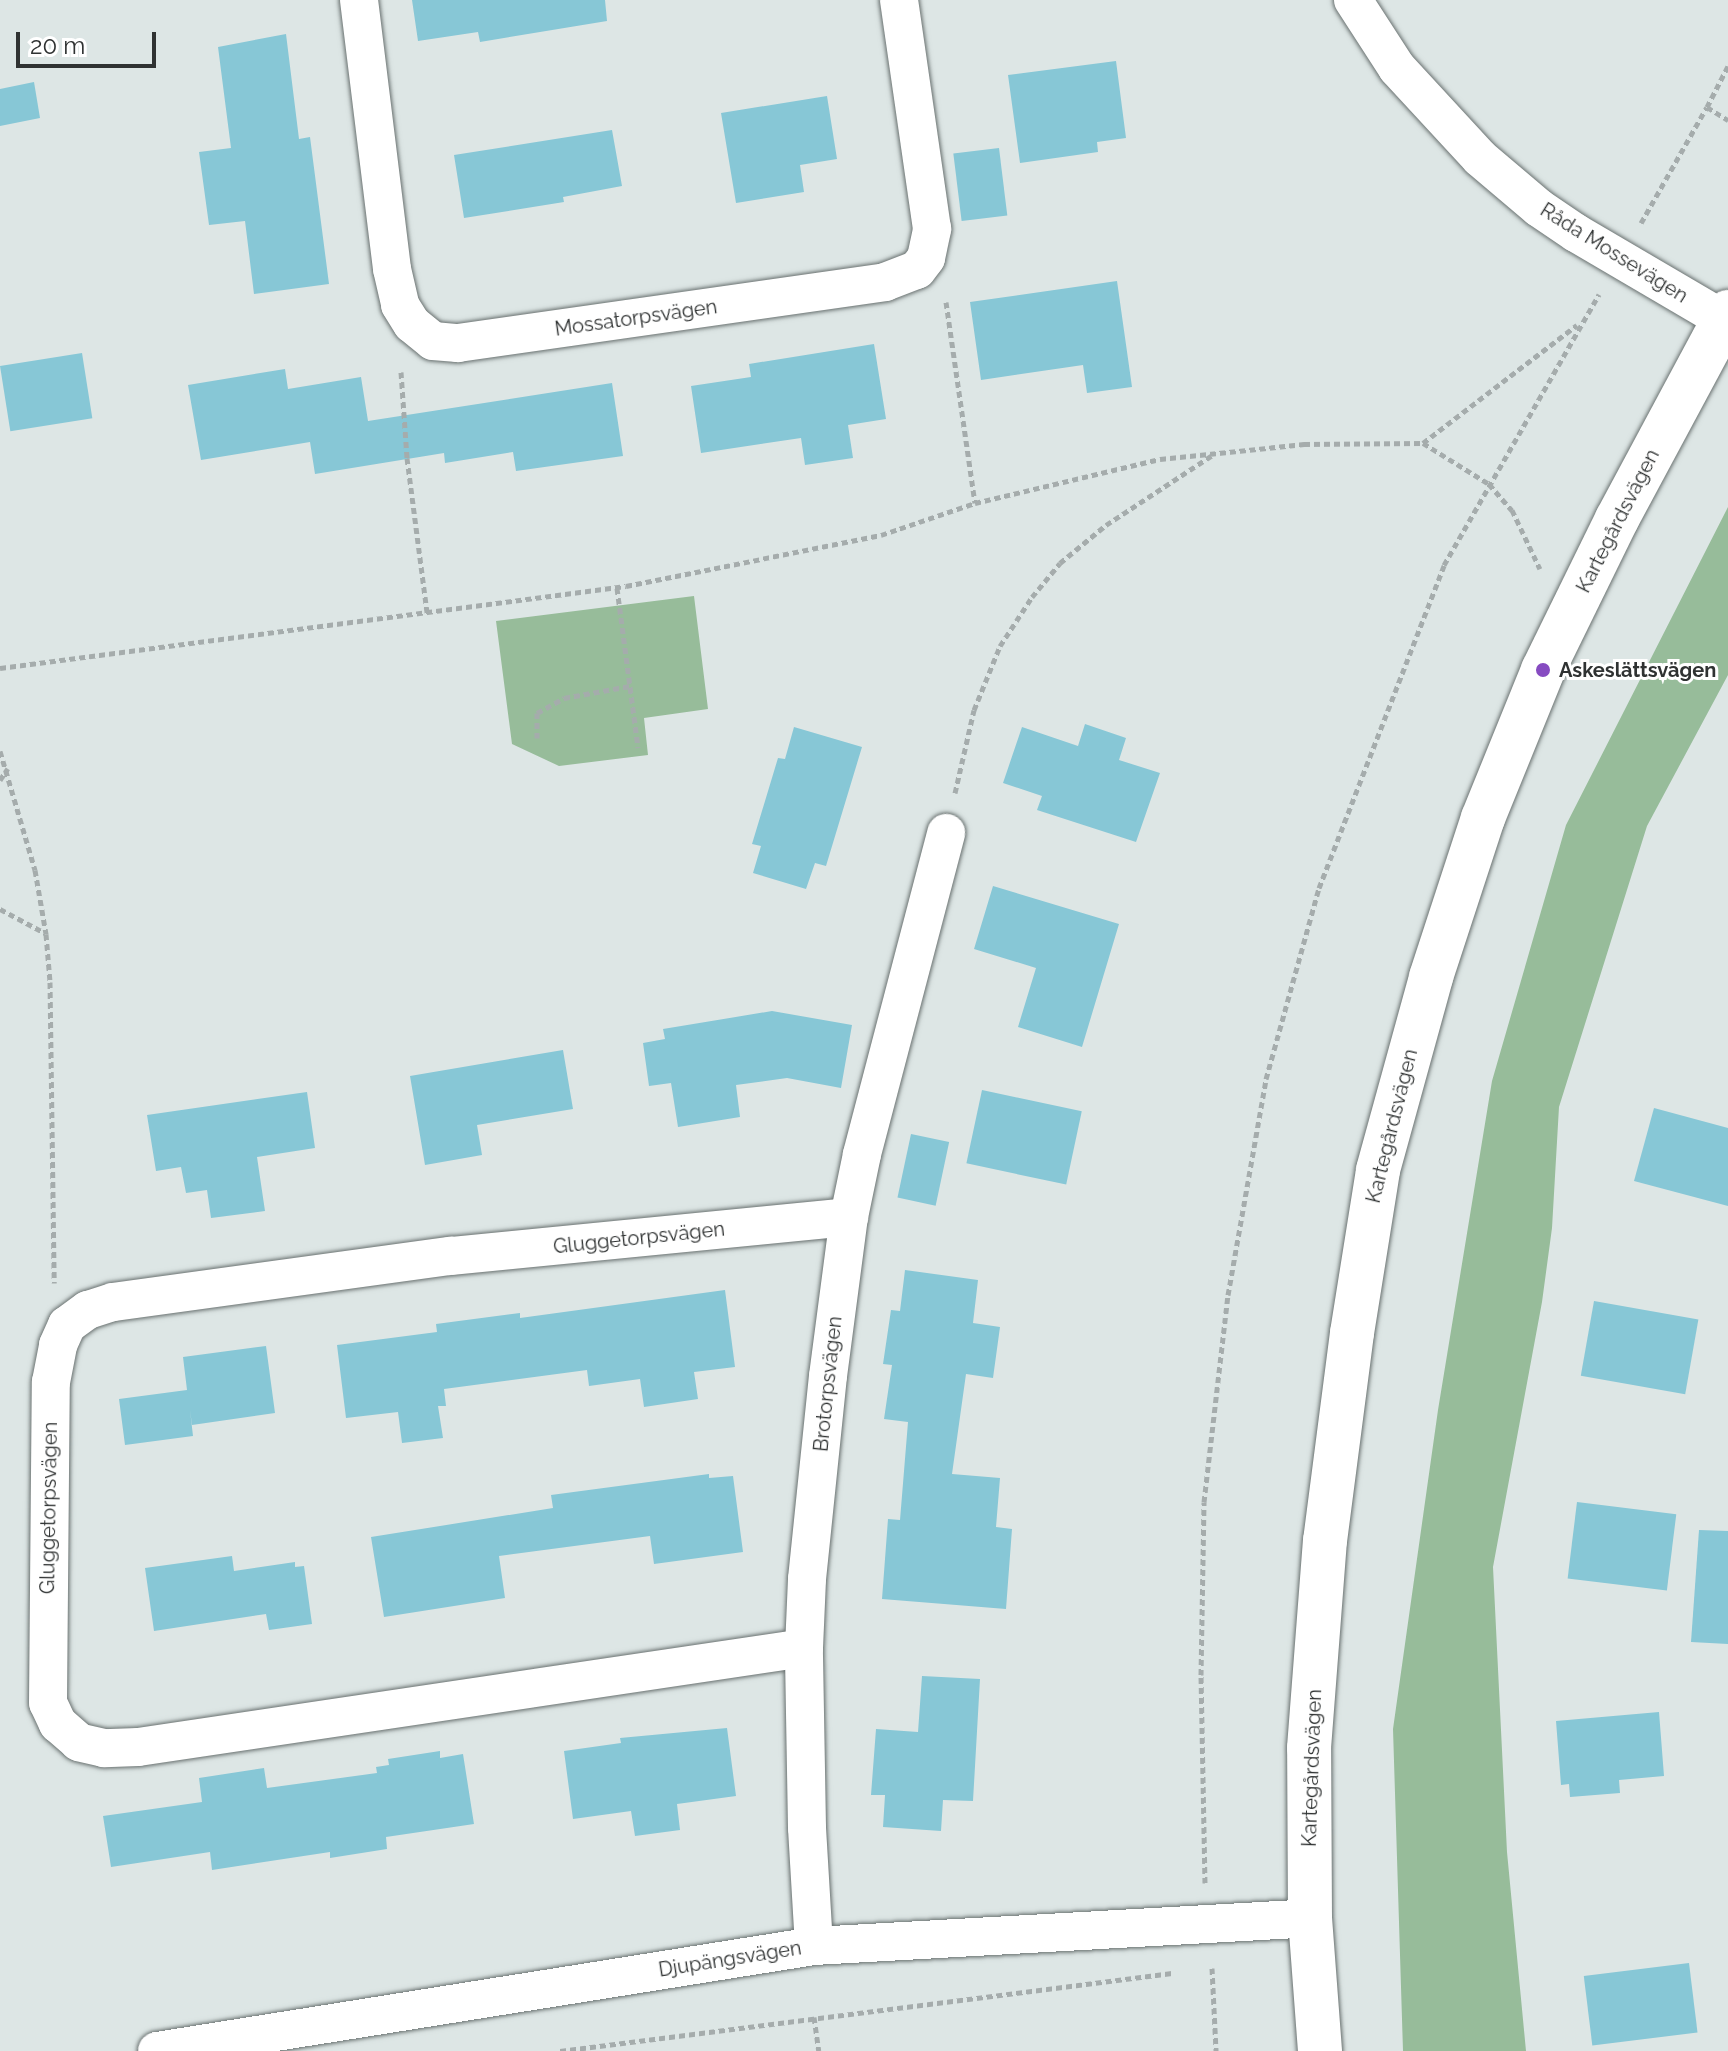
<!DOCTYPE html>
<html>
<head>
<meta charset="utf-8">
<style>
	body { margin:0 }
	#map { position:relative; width:1728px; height:2051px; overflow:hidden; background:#dde6e5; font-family:Raleway,sans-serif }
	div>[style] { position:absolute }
	.green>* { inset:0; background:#97bc9a }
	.building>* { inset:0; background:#87c7d6; transform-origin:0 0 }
	.path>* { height:5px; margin-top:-2.5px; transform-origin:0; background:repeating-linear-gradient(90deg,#a5acac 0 6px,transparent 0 10px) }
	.roads { filter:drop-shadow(0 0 2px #697170) drop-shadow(0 0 2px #697170) }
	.street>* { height:38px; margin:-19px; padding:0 19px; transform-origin:19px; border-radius:19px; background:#fff }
	.secondary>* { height:44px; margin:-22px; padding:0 22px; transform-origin:22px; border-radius:22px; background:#fff }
	.dots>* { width:22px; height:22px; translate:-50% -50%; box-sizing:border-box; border:4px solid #fff; border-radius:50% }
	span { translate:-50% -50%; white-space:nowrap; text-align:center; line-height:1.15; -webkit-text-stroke:6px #fff; paint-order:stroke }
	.street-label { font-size:20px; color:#2f3232 }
	.poi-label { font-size:20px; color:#2f3232; font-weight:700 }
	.left { translate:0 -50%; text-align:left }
	.scale { position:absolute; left:16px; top:32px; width:140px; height:36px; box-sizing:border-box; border:4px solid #2f3232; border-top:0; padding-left:10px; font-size:24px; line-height:28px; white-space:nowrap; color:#2f3232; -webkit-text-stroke:6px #fff; paint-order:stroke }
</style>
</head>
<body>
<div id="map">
	<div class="green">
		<i style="clip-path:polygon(1728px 507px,1728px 675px,1647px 826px,1559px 1107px,1552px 1228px,1542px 1302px,1493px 1567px,1507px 1852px,1526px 2051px,1403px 2051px,1393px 1729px,1438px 1410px,1492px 1081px,1566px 825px)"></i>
		<i style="clip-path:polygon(694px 596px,708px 709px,644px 718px,648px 755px,559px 766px,512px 744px,496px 621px)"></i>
	</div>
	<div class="building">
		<i style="clip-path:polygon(412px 0,605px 0,607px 21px,480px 42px,478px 32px,418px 41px)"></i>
		<i style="clip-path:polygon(286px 34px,299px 139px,310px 137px,329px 284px,254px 294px,245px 221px,209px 225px,199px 152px,231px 148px,218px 47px)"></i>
		<i style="clip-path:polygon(1116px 61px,1126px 138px,1097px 142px,1098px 152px,1020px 163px,1008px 75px)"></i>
		<i style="clip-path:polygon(34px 82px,40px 118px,0 126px,0 89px)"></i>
		<i style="clip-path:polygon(827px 96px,837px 159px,800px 165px,804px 192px,736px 203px,721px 113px)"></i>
		<i style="clip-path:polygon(612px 130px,622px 186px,563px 197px,564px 202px,464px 218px,454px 155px)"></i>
		<i style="left:999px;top:148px;width:68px;height:46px;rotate:83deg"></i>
		<i style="clip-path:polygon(1117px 281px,1132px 387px,1087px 393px,1083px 365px,981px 380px,970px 302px)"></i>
		<i style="clip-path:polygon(874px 344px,886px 419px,848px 425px,853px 458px,805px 465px,801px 438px,701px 453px,691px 386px,751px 377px,749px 364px)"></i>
		<i style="left:82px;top:353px;width:66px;height:83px;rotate:81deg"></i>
		<i style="clip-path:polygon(285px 369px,288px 389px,361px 377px,368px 421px,612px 383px,623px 456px,516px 471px,513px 452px,445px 463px,444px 453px,315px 474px,310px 442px,201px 460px,188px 385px)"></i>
		<i style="clip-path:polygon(1085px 724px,1126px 738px,1119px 760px,1160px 773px,1136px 842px,1037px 810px,1042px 796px,1003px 783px,1022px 727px,1078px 746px)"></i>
		<i style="clip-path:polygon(794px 727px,862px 747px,826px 866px,815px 863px,806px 889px,753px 873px,761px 846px,752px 844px,778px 758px,785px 759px)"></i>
		<i style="clip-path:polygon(993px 886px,1119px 924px,1082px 1047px,1018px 1027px,1036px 968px,974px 949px)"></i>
		<i style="clip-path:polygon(772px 1011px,852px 1025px,841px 1088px,787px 1078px,736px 1085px,740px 1117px,678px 1127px,671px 1083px,649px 1086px,643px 1043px,665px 1039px,663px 1029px)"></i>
		<i style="clip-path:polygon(563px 1050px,573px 1109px,477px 1125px,482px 1155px,425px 1165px,410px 1076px)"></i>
		<i style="left:982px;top:1090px;width:102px;height:75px;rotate:12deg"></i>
		<i style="clip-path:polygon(307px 1092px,315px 1148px,257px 1157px,265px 1211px,211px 1218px,207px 1190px,186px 1193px,181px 1167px,156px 1171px,147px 1115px)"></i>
		<i style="clip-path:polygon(1654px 1108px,1728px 1128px,1728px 1206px,1634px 1181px)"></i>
		<i style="left:911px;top:1134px;width:39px;height:65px;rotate:12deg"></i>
		<i style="clip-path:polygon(905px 1270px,978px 1280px,973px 1323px,1000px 1327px,993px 1378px,966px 1374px,952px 1474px,1000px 1478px,996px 1527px,1012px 1529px,1006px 1609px,882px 1599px,888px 1519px,900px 1520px,908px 1422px,884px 1419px,892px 1365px,883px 1364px,891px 1310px,900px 1311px)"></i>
		<i style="clip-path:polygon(725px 1290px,735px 1367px,694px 1372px,698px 1399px,644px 1407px,640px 1379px,589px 1386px,587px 1370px,444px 1389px,446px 1406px,438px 1406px,443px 1438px,402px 1443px,398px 1412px,346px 1418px,337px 1345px,437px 1332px,436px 1324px,520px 1313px,520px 1318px)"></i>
		<i style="left:1594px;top:1301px;width:106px;height:76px;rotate:10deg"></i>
		<i style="clip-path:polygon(266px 1346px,275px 1413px,192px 1425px,190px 1410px,193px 1436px,125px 1445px,119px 1399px,187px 1390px,183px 1357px)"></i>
		<i style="clip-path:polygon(709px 1474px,709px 1478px,733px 1476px,743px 1552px,654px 1564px,650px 1536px,499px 1556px,505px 1598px,384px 1617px,371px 1537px,553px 1508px,551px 1495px)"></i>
		<i style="left:1577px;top:1502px;width:100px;height:77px;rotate:7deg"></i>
		<i style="clip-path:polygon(1699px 1530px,1728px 1531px,1728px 1644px,1691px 1642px)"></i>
		<i style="clip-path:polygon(232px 1556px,234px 1571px,295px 1562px,295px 1567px,304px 1566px,312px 1624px,269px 1630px,266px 1614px,154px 1631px,145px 1568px)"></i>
		<i style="clip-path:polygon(922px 1676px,980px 1679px,973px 1801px,943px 1800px,941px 1831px,883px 1827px,885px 1795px,871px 1795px,876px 1729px,918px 1732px)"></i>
		<i style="clip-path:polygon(1659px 1712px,1664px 1776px,1619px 1780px,1620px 1793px,1570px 1797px,1569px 1784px,1561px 1785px,1556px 1721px)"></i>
		<i style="clip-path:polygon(727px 1728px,736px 1796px,677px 1804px,680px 1830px,635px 1836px,631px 1811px,573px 1819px,564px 1751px,621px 1743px,620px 1738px)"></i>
		<i style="clip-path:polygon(440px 1751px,440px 1758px,463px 1754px,474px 1824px,386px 1837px,387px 1849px,330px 1858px,330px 1852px,212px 1870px,210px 1852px,111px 1867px,103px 1816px,202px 1802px,199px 1778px,264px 1768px,267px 1788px,377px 1773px,376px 1767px,389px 1765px,388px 1759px)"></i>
		<i style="left:1689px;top:1963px;width:70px;height:106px;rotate:83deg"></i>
	</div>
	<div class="path">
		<i style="left:1707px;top:107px;width:46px;rotate:-62.9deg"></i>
		<i style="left:1641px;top:223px;width:133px;rotate:-60.4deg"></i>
		<i style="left:1707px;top:107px;width:25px;rotate:32deg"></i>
		<i style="left:946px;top:302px;width:203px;rotate:81.8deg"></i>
		<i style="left:401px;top:372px;width:86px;rotate:86deg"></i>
		<i style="left:407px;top:458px;width:156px;rotate:82.6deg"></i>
		<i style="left:1423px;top:443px;width:194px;rotate:-37.5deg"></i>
		<i style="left:617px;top:588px;width:161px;rotate:82.5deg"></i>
		<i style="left:0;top:668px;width:631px;rotate:-7.46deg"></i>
		<i style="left:626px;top:586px;width:260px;rotate:-11.3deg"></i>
		<i style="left:881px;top:535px;width:99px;rotate:-18.8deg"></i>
		<i style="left:975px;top:503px;width:190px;rotate:-13.4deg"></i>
		<i style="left:1160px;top:459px;width:145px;rotate:-5.9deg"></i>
		<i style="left:1304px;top:444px;width:119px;rotate:-0.5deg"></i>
		<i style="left:1423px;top:443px;width:78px;rotate:31.8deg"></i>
		<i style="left:1489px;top:484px;width:35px;rotate:49deg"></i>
		<i style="left:1512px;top:510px;width:65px;rotate:64.6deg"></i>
		<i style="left:537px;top:738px;width:25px;rotate:-90deg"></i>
		<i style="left:537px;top:713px;width:31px;rotate:-29deg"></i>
		<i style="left:564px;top:698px;width:67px;rotate:-10.3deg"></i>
		<i style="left:0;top:751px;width:124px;rotate:73.6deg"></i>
		<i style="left:35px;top:870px;width:65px;rotate:80.2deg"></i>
		<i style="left:46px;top:934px;width:48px;rotate:85.2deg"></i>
		<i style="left:50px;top:982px;width:301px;rotate:89.2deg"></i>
		<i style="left:0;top:780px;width:14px;rotate:-56deg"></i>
		<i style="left:955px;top:793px;width:85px;rotate:-77.1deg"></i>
		<i style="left:974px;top:710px;width:69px;rotate:-67.9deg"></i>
		<i style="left:1000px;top:646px;width:59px;rotate:-56.9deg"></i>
		<i style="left:1032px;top:597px;width:44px;rotate:-50.5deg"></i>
		<i style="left:1060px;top:563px;width:60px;rotate:-39.6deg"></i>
		<i style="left:1106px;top:525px;width:129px;rotate:-33.3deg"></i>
		<i style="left:0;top:909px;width:51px;rotate:28.1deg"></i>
		<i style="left:1205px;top:1883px;width:208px;rotate:-91.1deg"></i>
		<i style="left:1201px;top:1675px;width:173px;rotate:-89deg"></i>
		<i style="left:1204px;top:1502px;width:208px;rotate:-83.4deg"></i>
		<i style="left:1228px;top:1295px;width:219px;rotate:-80deg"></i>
		<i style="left:1266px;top:1079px;width:198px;rotate:-74.5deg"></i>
		<i style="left:1319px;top:888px;width:346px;rotate:-68.8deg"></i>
		<i style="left:1444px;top:565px;width:312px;rotate:-60.2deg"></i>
		<i style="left:1212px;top:1968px;width:83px;rotate:87.2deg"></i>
		<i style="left:814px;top:2017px;width:34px;rotate:82deg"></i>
		<i style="left:560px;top:2051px;width:617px;rotate:-7.26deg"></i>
	</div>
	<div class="roads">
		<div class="street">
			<i style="left:359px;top:0;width:271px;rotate:83deg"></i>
			<i style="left:392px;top:269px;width:37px;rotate:77deg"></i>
			<i style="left:400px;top:305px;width:22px;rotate:58deg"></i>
			<i style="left:412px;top:324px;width:27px;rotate:39deg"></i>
			<i style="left:433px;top:341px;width:25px;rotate:5deg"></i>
			<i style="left:458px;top:343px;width:431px;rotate:-8.1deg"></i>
			<i style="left:885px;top:282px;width:34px;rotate:-21deg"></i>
			<i style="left:917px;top:270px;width:15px;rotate:-53deg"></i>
			<i style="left:926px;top:258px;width:30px;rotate:-78deg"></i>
			<i style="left:932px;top:229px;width:231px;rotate:-98.2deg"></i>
			<i style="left:1353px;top:0;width:81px;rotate:57.1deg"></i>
			<i style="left:1397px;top:68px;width:122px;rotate:47.3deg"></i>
			<i style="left:1480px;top:158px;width:77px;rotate:40.3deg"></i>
			<i style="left:1539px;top:208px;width:45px;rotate:34deg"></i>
			<i style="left:1576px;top:233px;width:172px;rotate:30.4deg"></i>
			<i style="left:804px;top:1648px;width:673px;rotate:171.54deg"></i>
			<i style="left:138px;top:1747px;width:34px;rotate:178deg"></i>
			<i style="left:104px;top:1748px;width:26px;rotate:-167deg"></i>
			<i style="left:79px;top:1742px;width:28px;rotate:-139deg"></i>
			<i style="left:58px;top:1724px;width:23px;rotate:-115deg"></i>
			<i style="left:48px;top:1703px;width:321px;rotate:-89.5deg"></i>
			<i style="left:51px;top:1382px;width:38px;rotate:-79deg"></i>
			<i style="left:58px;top:1345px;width:22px;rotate:-66deg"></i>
			<i style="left:67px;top:1325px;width:26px;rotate:-36deg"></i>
			<i style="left:88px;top:1310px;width:26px;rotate:-18deg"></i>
			<i style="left:113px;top:1302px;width:341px;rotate:-7.8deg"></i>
			<i style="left:451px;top:1256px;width:400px;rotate:-5.6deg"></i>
			<i style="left:814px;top:1946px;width:118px;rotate:-93.4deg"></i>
			<i style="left:807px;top:1828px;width:180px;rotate:-91deg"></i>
			<i style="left:804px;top:1648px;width:69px;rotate:-87.5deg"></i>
			<i style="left:807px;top:1579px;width:204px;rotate:-84.1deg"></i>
			<i style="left:828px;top:1376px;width:160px;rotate:-82.5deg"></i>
			<i style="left:849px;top:1217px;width:64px;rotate:-78.3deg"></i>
			<i style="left:862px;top:1154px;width:332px;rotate:-75.3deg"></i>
			<i style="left:157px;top:2051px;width:665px;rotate:-9.08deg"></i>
			<i style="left:814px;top:1946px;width:497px;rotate:-3.2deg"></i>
		</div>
		<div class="secondary">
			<i style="left:1320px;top:2051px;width:133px;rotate:-94.3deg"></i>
			<i style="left:1310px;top:1918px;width:170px;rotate:-90.3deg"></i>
			<i style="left:1309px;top:1748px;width:208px;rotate:-85.6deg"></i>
			<i style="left:1325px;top:1541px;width:210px;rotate:-82.6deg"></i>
			<i style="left:1352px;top:1333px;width:165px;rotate:-80.9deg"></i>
			<i style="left:1378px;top:1170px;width:200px;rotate:-74.6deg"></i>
			<i style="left:1431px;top:977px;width:167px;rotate:-71.9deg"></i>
			<i style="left:1483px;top:818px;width:160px;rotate:-67.9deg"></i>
			<i style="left:1543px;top:670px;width:168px;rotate:-63.9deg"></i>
			<i style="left:1617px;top:519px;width:235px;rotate:-61.8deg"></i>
		</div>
	</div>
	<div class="dots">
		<i style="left:1543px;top:670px;background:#864bc1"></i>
	</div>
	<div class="street-label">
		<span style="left:1614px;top:253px;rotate:32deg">Råda Mossevägen</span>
		<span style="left:636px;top:318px;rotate:-8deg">Mossatorpsvägen</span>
		<span style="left:1618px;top:521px;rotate:-63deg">Kartegårdsvägen</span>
		<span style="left:1392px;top:1126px;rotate:-76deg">Kartegårdsvägen</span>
		<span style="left:639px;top:1238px;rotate:-6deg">Gluggetorpsvägen</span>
		<span style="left:828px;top:1384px;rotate:-84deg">Brotorpsvägen</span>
		<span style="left:49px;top:1508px;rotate:-89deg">Gluggetorpsvägen</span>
		<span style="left:1312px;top:1768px;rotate:-88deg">Kartegårdsvägen</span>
		<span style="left:730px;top:1959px;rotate:-9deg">Djupängsvägen</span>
	</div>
	<div class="poi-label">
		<span class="left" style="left:1559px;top:670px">Askeslättsvägen</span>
	</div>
	<div class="scale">20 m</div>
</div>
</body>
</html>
